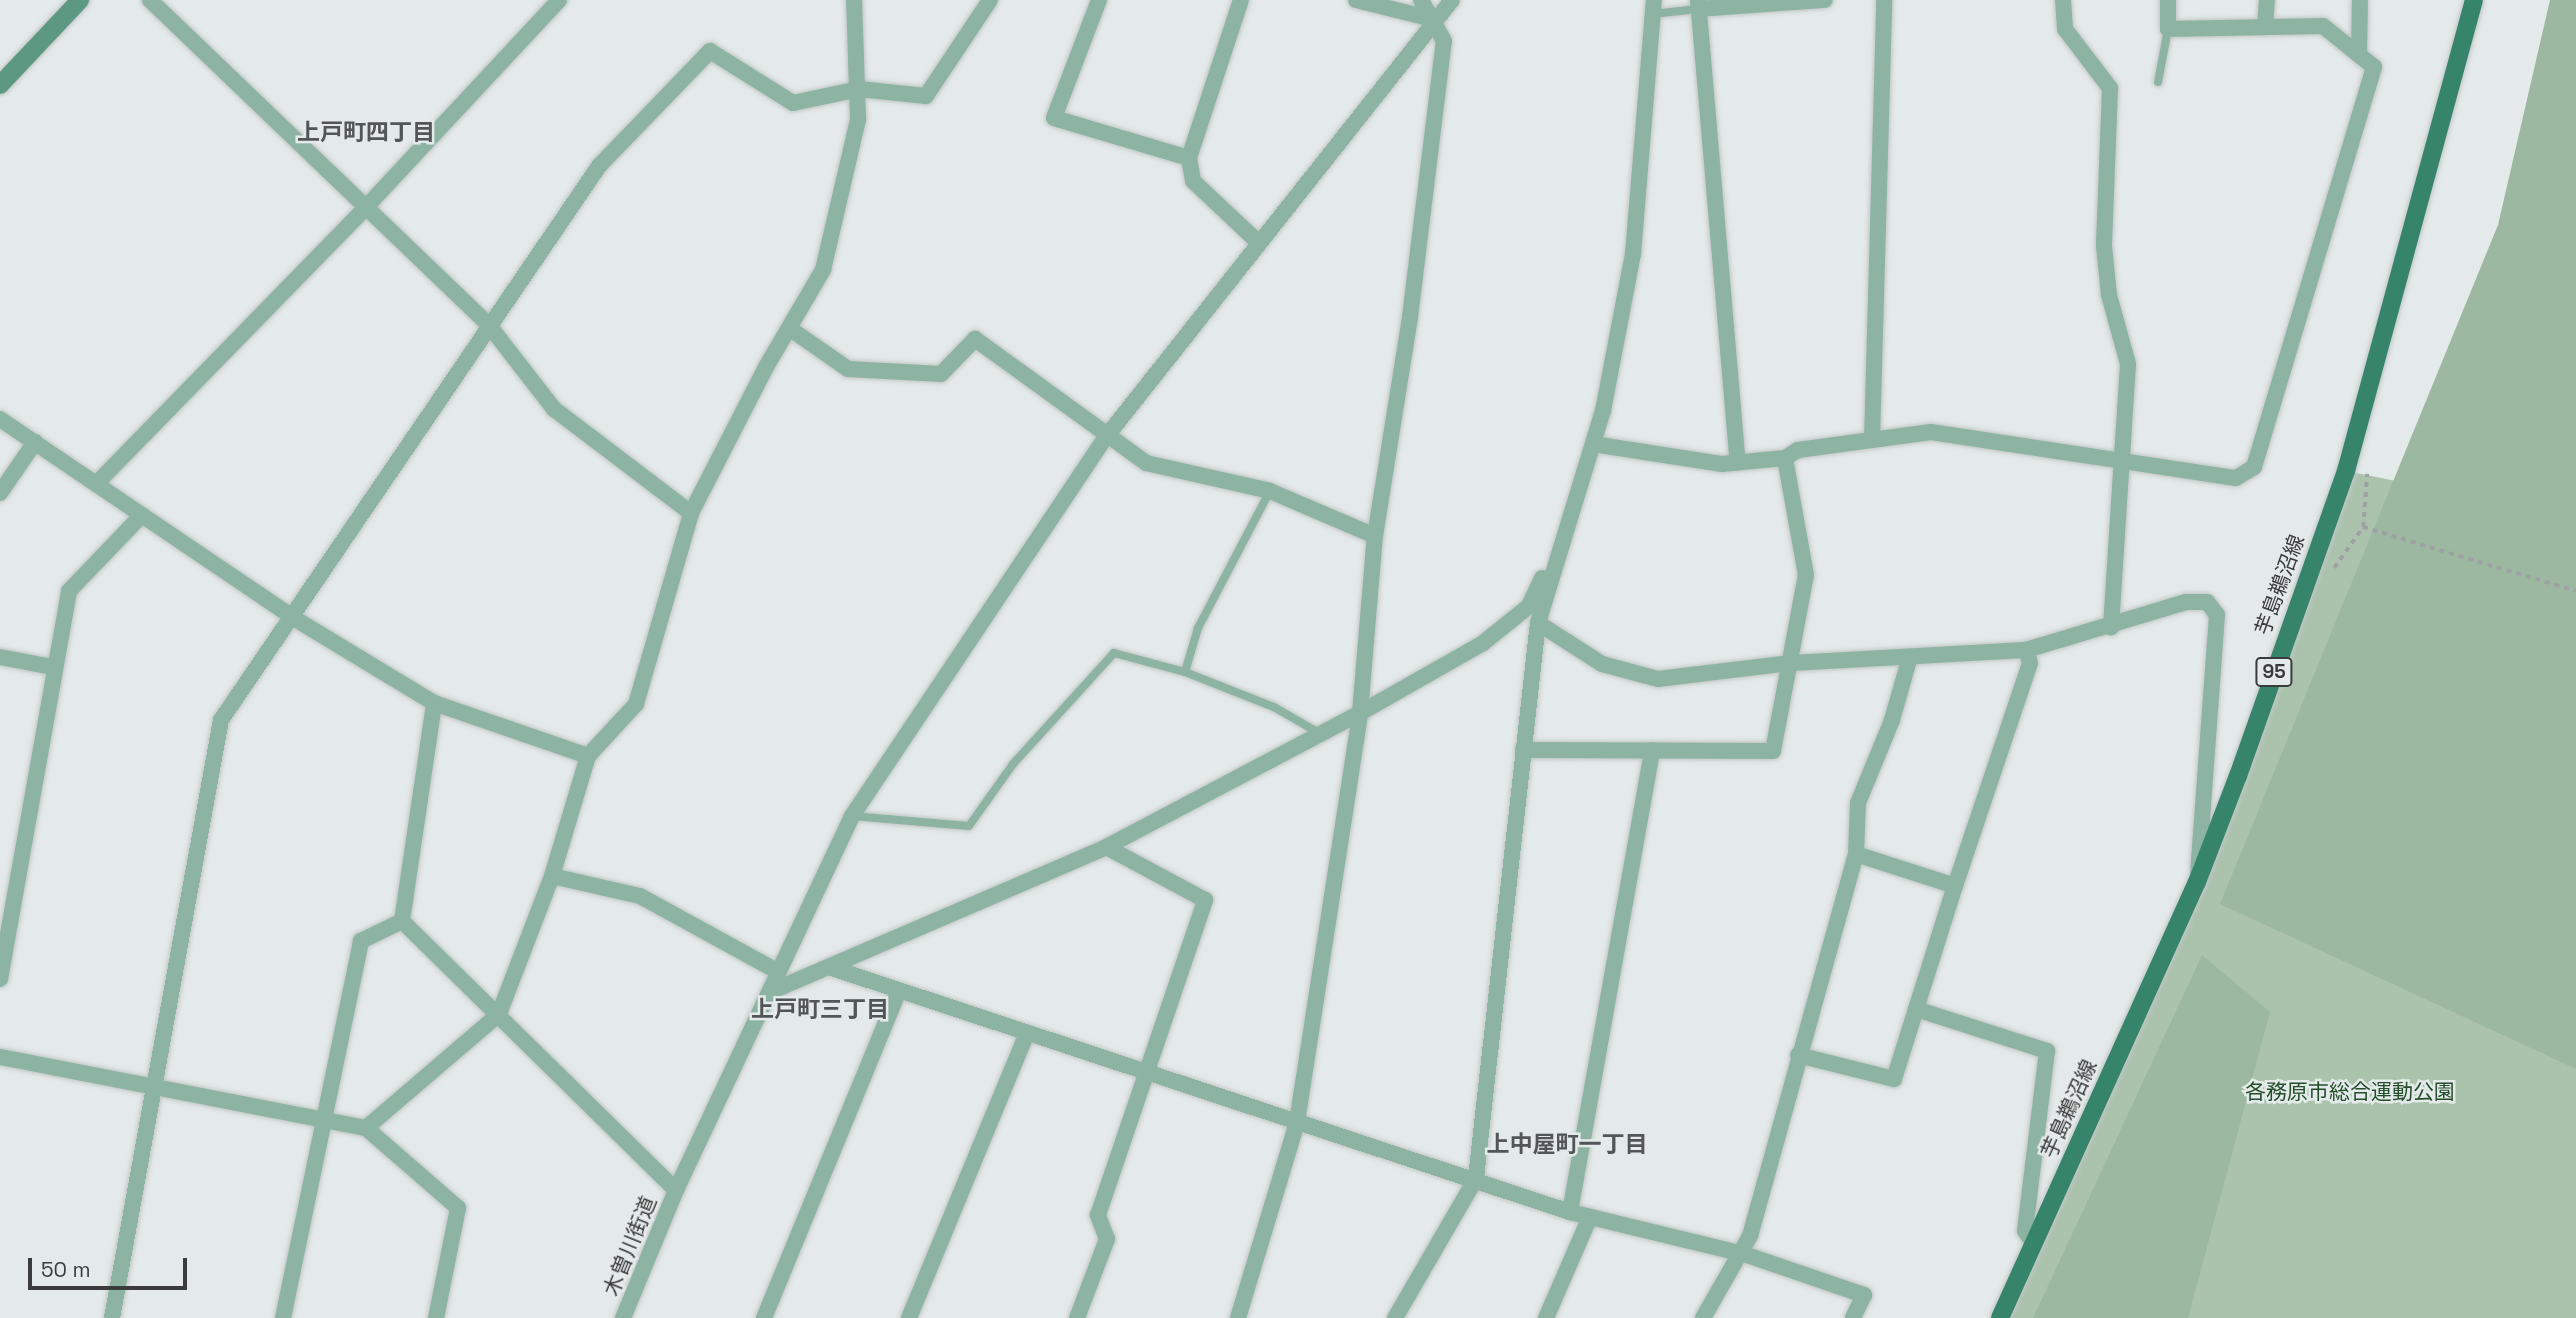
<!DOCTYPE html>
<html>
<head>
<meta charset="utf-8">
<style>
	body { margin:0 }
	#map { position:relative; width:2576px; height:1318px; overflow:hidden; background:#e4eae9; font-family:"Space Grotesk","Noto Sans JP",sans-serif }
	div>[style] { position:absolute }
	.green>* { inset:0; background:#abc3ad }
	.forest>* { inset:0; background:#9db8a0 }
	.path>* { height:3.5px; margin-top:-1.75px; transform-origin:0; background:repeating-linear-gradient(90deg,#9da1a1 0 5px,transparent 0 10px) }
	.roads { filter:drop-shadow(0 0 2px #c2c7c6) drop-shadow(0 0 2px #c2c7c6) }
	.lane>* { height:8px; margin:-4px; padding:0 4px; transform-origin:4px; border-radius:4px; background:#8db4a3 }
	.street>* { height:16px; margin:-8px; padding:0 8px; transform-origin:8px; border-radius:8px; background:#8db4a3 }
	.secondary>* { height:18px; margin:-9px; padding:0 9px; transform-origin:9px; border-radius:9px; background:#5d9982 }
	.primary>* { height:18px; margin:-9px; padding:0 9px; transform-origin:9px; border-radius:9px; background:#36856a }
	span { translate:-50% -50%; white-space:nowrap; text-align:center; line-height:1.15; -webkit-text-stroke:5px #e4eae9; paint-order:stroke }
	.shield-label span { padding:2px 5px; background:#e4eae9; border:2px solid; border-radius:5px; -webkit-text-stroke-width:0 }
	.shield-label { font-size:19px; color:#3a3c3c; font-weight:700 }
	.street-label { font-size:21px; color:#3a3c3c }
	.park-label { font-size:21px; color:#244e2b }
	.neighbourhood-label { font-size:23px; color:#525656; font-weight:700 }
	.scale { position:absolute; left:28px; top:1258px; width:159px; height:32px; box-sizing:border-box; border:4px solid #3a3c3c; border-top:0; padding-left:9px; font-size:21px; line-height:24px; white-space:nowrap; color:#3a3c3c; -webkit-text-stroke:5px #e4eae9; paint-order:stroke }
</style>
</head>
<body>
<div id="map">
	<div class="green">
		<i style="clip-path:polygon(2346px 471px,2576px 517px,2576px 1318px,2000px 1318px,2197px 882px)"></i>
	</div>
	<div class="forest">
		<i style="clip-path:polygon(2550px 0,2576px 0,2576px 1069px,2220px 904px,2498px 225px)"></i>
		<i style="clip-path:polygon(2202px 955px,2270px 1012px,2188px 1318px,2033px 1318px)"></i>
	</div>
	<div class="path">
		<i style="left:2363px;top:527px;width:222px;rotate:16.7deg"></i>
		<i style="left:2334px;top:568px;width:50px;rotate:-54.7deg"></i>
		<i style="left:2363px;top:527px;width:53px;rotate:-85.7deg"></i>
	</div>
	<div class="roads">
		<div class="lane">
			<i style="left:1653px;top:14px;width:45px;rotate:-6.3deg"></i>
			<i style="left:2158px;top:82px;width:54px;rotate:-79.3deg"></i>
			<i style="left:1185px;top:672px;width:96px;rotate:21.5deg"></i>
			<i style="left:1274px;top:707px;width:52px;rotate:30deg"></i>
			<i style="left:852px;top:816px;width:117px;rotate:4.9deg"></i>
			<i style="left:969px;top:826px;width:76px;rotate:-54.6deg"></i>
			<i style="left:1013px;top:764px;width:150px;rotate:-47.7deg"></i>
			<i style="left:1114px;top:653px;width:73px;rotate:15deg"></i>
			<i style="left:1185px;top:672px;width:46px;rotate:-73.5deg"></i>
			<i style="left:1198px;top:628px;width:155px;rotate:-62.3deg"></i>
		</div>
		<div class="street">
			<i style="left:150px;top:0;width:468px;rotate:43.8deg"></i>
			<i style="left:488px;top:324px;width:108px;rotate:52.2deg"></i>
			<i style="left:554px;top:409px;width:172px;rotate:37.2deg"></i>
			<i style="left:1099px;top:0;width:126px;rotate:110.9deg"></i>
			<i style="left:1054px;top:118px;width:141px;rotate:16.5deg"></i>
			<i style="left:1189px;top:158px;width:23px;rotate:80deg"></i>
			<i style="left:1193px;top:181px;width:91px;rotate:43.2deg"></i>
			<i style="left:1356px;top:0;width:79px;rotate:13.9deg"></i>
			<i style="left:1698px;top:0;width:464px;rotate:85.1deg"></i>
			<i style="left:2063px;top:0;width:29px;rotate:86deg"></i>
			<i style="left:2065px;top:29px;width:74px;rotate:52.7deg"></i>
			<i style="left:2110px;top:88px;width:158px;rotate:92.2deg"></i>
			<i style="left:2104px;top:246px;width:49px;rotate:84.2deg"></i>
			<i style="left:2109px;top:295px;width:72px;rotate:74.6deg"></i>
			<i style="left:2128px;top:364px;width:264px;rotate:93.7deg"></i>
			<i style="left:1698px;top:9px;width:127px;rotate:-4.1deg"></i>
			<i style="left:2265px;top:27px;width:27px;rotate:-86deg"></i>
			<i style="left:2359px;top:55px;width:55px;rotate:-89deg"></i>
			<i style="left:1189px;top:158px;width:166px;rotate:-71.8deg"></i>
			<i style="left:789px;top:328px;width:72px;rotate:34.8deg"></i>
			<i style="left:848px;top:369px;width:93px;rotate:3.1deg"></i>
			<i style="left:941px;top:374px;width:49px;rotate:-45.8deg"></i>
			<i style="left:975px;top:339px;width:211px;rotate:35.9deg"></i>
			<i style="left:1146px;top:463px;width:127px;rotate:12.7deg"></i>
			<i style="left:1270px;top:491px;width:114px;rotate:23.2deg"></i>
			<i style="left:0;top:419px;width:353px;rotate:34.1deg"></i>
			<i style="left:292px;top:617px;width:166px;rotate:31.2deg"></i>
			<i style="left:434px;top:703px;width:163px;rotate:19deg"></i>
			<i style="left:1872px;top:440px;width:440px;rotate:-88.4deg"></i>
			<i style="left:1593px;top:444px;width:131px;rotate:8.8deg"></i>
			<i style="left:1722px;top:464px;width:63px;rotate:-5.4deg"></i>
			<i style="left:1785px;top:458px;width:15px;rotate:-32deg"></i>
			<i style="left:1798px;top:450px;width:134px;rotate:-7.7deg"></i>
			<i style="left:1931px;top:432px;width:308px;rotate:8.6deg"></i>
			<i style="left:2236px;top:478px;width:21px;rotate:-31deg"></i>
			<i style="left:2254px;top:467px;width:418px;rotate:-73.3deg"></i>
			<i style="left:2374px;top:67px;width:65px;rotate:-141.2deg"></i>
			<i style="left:2323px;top:26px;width:155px;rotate:178.9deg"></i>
			<i style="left:2168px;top:29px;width:29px;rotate:-90deg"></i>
			<i style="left:97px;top:483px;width:388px;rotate:-45.7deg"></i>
			<i style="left:368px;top:205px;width:280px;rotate:-47deg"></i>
			<i style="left:0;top:493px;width:62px;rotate:-55.5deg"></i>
			<i style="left:1538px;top:623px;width:76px;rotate:32.6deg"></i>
			<i style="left:1602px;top:664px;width:58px;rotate:15deg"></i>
			<i style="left:1658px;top:679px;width:134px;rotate:-6.9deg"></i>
			<i style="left:1791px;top:663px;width:235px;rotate:-3.2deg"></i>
			<i style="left:2026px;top:650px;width:167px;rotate:-16.7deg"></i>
			<i style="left:2186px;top:602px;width:21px"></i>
			<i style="left:2207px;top:602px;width:16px;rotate:52deg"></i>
			<i style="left:2217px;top:615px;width:259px;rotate:94.2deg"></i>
			<i style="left:0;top:657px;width:54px;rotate:10.7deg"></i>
			<i style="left:1523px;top:750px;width:250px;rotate:0.2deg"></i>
			<i style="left:1773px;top:751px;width:179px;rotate:-79.4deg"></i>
			<i style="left:1806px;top:575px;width:119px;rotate:-100.2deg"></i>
			<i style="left:1856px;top:854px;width:104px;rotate:17.9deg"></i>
			<i style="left:1955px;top:886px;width:235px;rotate:-71.4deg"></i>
			<i style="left:2030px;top:663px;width:14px;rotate:-107deg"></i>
			<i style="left:552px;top:876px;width:90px;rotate:12.8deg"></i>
			<i style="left:640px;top:896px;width:156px;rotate:28.7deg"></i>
			<i style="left:402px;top:921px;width:384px;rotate:44.5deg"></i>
			<i style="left:402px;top:921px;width:220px;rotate:-81.6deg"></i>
			<i style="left:832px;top:968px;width:777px;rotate:18.3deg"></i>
			<i style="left:1570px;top:1212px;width:179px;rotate:13.6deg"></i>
			<i style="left:1744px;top:1254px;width:127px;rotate:18.9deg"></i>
			<i style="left:1864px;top:1295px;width:25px;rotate:116deg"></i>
			<i style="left:0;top:979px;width:394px;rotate:-79.9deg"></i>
			<i style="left:69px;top:591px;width:105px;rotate:-46.2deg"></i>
			<i style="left:770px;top:992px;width:366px;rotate:-23.3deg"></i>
			<i style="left:1106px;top:847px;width:287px;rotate:-27.8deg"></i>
			<i style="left:1360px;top:713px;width:142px;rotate:-29.6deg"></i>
			<i style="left:1483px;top:643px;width:59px;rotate:-38.8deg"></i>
			<i style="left:1529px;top:606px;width:31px;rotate:-65deg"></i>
			<i style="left:1916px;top:1009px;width:138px;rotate:17.8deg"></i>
			<i style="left:2047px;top:1051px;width:181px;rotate:97deg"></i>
			<i style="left:2025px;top:1231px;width:14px;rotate:56deg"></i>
			<i style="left:1798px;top:1055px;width:99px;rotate:14deg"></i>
			<i style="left:1894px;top:1079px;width:202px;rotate:-72.5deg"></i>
			<i style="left:0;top:1057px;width:373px;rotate:11deg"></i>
			<i style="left:366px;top:1128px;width:175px;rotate:-40.6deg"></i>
			<i style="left:499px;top:1014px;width:148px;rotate:-69deg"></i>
			<i style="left:552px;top:876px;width:125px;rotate:-73.3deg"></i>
			<i style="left:588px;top:756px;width:71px;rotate:-47.3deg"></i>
			<i style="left:636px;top:704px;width:199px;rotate:-73.9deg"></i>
			<i style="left:691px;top:513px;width:164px;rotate:-62.8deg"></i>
			<i style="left:766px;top:367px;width:113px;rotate:-59.6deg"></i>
			<i style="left:823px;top:270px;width:155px;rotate:-76.9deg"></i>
			<i style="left:858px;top:119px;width:119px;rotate:-91.9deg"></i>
			<i style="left:366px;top:1128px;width:122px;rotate:41deg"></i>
			<i style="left:458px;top:1208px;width:112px;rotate:101.3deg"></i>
			<i style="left:1570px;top:1212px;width:469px;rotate:-79.9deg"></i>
			<i style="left:112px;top:1318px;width:608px;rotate:-79.67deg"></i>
			<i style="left:221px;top:720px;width:671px;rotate:-55.69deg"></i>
			<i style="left:599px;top:166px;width:160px;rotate:-46deg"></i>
			<i style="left:710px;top:51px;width:98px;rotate:32.1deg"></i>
			<i style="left:793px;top:103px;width:67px;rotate:-12deg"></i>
			<i style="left:859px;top:89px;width:67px;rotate:6deg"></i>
			<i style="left:926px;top:96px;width:115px;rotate:-56.3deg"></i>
			<i style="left:283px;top:1318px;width:385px;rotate:-78.3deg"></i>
			<i style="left:361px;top:941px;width:46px;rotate:-26deg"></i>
			<i style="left:623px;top:1318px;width:139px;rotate:-67.5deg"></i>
			<i style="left:676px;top:1190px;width:413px;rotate:-64.8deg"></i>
			<i style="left:852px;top:816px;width:456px;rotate:-56.2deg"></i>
			<i style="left:1106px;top:437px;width:557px;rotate:-51.63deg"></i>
			<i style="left:764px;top:1318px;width:354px;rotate:-67.6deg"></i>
			<i style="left:909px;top:1318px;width:308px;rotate:-67.5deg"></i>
			<i style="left:1077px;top:1318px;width:85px;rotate:-69.2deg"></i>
			<i style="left:1107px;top:1239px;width:26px;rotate:-111deg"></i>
			<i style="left:1098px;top:1215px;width:333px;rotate:-71.2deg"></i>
			<i style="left:1205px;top:900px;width:112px;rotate:-151.8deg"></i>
			<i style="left:1238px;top:1318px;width:205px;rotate:-73.2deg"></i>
			<i style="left:1297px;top:1122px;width:414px;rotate:-81.2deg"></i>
			<i style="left:1360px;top:713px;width:178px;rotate:-85.2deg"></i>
			<i style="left:1375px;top:536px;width:222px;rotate:-80.9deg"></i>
			<i style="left:1410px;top:317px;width:278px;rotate:-83deg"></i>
			<i style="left:1444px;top:41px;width:47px;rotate:-119.3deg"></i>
			<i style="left:1395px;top:1318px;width:162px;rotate:-59.9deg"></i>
			<i style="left:1476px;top:1178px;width:558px;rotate:-83.63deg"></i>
			<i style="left:1538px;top:623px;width:222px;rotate:-73deg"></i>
			<i style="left:1603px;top:411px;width:160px;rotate:-79.2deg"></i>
			<i style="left:1633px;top:254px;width:255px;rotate:-85.3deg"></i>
			<i style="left:1546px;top:1318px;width:110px;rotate:-66.5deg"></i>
			<i style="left:1703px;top:1318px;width:95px;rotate:-60.2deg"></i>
			<i style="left:1750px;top:1236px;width:396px;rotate:-74.5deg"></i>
			<i style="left:1856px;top:854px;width:51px;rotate:-87.8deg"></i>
			<i style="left:1858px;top:803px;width:90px;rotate:-67.7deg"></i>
			<i style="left:1892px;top:720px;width:62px;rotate:-74.2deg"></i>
		</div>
		<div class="secondary">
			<i style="left:0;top:85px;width:117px;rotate:-46.7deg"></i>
		</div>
		<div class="primary">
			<i style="left:2000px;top:1318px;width:478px;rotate:-65.7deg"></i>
			<i style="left:2197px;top:882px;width:114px;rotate:-68.9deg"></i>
			<i style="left:2238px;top:776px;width:324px;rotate:-70.5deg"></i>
			<i style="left:2346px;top:471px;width:488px;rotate:-74.8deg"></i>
		</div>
	</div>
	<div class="shield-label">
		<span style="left:2274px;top:672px">95</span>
	</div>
	<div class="street-label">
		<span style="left:2280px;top:585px;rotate:-70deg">芋島鵜沼線</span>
		<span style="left:2069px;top:1109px;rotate:-66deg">芋島鵜沼線</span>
		<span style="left:630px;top:1246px;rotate:-68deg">木曽川街道</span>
	</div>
	<div class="park-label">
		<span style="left:2350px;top:1092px">各務原市総合運動公園</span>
	</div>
	<div class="neighbourhood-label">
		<span style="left:366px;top:132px">上戸町四丁目</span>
		<span style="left:820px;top:1009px">上戸町三丁目</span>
		<span style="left:1567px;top:1144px">上中屋町一丁目</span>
	</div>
	<div class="scale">50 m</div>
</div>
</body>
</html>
